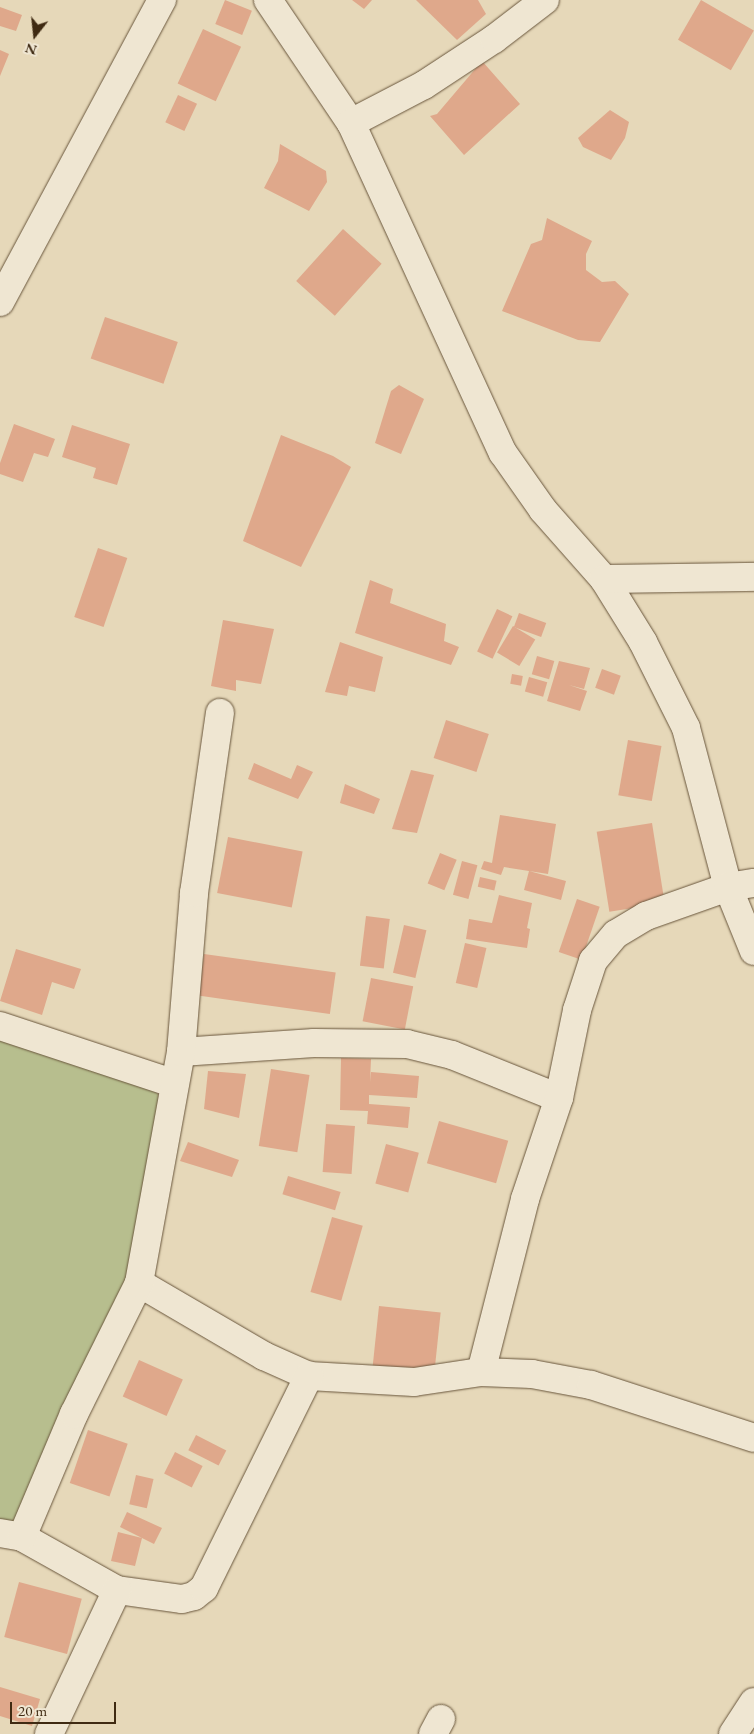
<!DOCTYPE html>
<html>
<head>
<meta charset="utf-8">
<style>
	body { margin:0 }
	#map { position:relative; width:754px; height:1734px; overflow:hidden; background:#e6d8b9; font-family:"EB Garamond",serif }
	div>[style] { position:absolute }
	.green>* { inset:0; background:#b7be8e }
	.building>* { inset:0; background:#dfa88b; transform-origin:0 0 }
	.roads { filter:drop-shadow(0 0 1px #69563c) drop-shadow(0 0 1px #69563c) }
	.minor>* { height:28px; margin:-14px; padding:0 14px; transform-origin:14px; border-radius:14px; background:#efe6d2 }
	.tertiary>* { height:28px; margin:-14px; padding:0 14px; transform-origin:14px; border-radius:14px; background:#efe6d2 }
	span { translate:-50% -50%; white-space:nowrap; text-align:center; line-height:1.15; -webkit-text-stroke:4px #efe6d2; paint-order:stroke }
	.north { position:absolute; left:10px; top:10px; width:50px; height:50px; -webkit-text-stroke:4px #efe6d2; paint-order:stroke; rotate:196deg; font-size:14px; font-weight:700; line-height:20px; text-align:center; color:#3f2a12 }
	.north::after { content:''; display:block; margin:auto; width:18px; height:22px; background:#3f2a12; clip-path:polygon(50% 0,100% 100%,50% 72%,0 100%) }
	.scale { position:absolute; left:10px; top:1702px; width:106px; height:22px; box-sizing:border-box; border:2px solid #3f2a12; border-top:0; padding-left:6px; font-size:15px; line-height:18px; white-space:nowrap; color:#3f2a12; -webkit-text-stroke:4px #efe6d2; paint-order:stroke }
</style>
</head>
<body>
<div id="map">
	<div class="green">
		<i style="clip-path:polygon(0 1033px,153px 1086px,164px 1105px,126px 1279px,17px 1522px,0 1527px)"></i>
	</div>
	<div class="building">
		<i style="left:225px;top:0;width:29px;height:26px;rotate:22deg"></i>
		<i style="clip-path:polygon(352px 0,372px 0,364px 9px)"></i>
		<i style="clip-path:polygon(416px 0,478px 0,486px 14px,457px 40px)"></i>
		<i style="left:701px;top:0;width:61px;height:46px;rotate:30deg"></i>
		<i style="clip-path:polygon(0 7px,22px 15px,16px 31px,0 26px)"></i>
		<i style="left:203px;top:29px;width:42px;height:60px;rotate:25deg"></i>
		<i style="clip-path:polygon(0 50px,9px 54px,0 76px)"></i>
		<i style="clip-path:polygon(482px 61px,520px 104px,464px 155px,430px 116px,437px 114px)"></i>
		<i style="left:178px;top:95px;width:21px;height:30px;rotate:25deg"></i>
		<i style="clip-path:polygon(610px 110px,629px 122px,625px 138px,611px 160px,583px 147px,578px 138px)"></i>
		<i style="clip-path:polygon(280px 144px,326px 171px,327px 182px,309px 211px,264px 188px,278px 161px)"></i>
		<i style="clip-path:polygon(547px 218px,592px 241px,586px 254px,586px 270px,602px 282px,615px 281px,629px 294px,600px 342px,578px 340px,502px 311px,531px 244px,542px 240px)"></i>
		<i style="left:343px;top:229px;width:52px;height:70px;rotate:42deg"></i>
		<i style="left:105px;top:317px;width:77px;height:44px;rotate:19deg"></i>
		<i style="clip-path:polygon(399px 385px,424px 399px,401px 454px,375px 443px,391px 391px)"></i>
		<i style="clip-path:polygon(14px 424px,55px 439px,48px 457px,34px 453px,23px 482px,0 474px,0 463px)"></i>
		<i style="clip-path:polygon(72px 425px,130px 444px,117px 485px,93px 478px,96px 468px,62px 457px)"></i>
		<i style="clip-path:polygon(281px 435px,333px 456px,351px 467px,301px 567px,243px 541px)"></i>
		<i style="left:98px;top:548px;width:31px;height:73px;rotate:19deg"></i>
		<i style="clip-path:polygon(370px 580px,393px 589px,390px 603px,446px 624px,444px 641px,459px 647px,451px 665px,355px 633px)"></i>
		<i style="left:497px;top:609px;width:17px;height:47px;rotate:25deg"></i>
		<i style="left:519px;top:613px;width:29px;height:15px;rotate:20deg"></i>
		<i style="clip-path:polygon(223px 620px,274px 629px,261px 684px,236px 680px,236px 691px,211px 686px)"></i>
		<i style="left:513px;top:626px;width:26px;height:31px;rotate:31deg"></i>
		<i style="clip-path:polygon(340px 642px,383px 657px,375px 692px,349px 686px,347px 696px,325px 692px)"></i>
		<i style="left:537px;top:656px;width:18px;height:19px;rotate:16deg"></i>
		<i style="clip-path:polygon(559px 661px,590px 668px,584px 689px,569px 685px,587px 691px,580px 711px,547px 701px)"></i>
		<i style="left:602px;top:669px;width:20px;height:20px;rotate:20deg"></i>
		<i style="left:512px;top:674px;width:11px;height:10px;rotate:10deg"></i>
		<i style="left:529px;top:677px;width:19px;height:15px;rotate:16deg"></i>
		<i style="left:446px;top:720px;width:45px;height:40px;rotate:18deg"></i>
		<i style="left:628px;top:740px;width:34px;height:56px;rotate:10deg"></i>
		<i style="clip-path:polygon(254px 763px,291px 779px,297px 765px,313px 772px,298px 799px,248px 779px)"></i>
		<i style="clip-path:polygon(411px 770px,434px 775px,417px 833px,392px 829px)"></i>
		<i style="clip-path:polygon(345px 784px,380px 799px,374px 814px,340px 803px)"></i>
		<i style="clip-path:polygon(500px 815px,556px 824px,548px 874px,529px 871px,566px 881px,561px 900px,524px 890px,529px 871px,504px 867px,501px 875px,481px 869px,484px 861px,492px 863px)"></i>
		<i style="left:652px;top:823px;width:81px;height:56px;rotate:81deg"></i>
		<i style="left:228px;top:837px;width:76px;height:57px;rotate:11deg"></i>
		<i style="left:440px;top:853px;width:18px;height:33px;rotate:22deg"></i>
		<i style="left:462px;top:861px;width:16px;height:35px;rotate:15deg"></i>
		<i style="left:480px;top:877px;width:17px;height:10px;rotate:13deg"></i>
		<i style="clip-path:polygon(499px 895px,532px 903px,527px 928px,530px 929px,527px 948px,466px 939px,469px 919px,492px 923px)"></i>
		<i style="left:577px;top:899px;width:24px;height:56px;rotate:19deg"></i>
		<i style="left:366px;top:916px;width:24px;height:50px;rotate:7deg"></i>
		<i style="left:404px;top:925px;width:23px;height:49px;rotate:13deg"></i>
		<i style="left:465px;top:943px;width:22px;height:41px;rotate:13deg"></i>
		<i style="clip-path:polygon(16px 949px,81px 969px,74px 989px,52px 982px,42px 1015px,0 1001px)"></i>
		<i style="left:204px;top:954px;width:133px;height:42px;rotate:8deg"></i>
		<i style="left:371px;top:978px;width:43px;height:44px;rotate:11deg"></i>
		<i style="clip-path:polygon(341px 1058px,371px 1059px,370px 1082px,371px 1072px,419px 1076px,417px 1098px,369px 1095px,369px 1104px,410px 1107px,408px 1128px,367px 1124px,368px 1111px,340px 1110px)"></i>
		<i style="left:271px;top:1069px;width:39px;height:78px;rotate:9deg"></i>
		<i style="clip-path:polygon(208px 1071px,246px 1074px,239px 1118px,204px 1109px)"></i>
		<i style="left:439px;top:1121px;width:72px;height:44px;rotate:16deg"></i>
		<i style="left:326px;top:1124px;width:29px;height:48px;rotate:4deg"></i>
		<i style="clip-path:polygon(188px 1142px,239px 1160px,232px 1177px,180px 1161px)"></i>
		<i style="left:386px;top:1144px;width:34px;height:41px;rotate:15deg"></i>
		<i style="left:288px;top:1176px;width:55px;height:19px;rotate:17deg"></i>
		<i style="left:332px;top:1217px;width:32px;height:78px;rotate:16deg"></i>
		<i style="left:379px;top:1306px;width:62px;height:60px;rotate:6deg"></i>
		<i style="left:139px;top:1360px;width:48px;height:40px;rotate:24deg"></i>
		<i style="left:88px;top:1430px;width:42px;height:56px;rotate:19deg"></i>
		<i style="left:196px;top:1435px;width:34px;height:17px;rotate:27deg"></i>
		<i style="left:175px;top:1452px;width:31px;height:24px;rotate:27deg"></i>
		<i style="left:136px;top:1475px;width:18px;height:30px;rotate:13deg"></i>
		<i style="clip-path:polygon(127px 1512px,162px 1528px,154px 1544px,142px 1538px,135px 1566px,111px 1561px,118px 1532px,142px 1538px,120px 1527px)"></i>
		<i style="left:19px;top:1582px;width:65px;height:57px;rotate:15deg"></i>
		<i style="clip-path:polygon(0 1687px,40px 1699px,32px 1726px,0 1716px)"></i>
	</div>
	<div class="roads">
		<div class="minor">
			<i style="left:268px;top:0;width:148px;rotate:56deg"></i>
			<i style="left:351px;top:123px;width:363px;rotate:65.3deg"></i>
			<i style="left:503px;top:453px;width:70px;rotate:54.9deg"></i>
			<i style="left:543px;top:510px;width:92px;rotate:48.5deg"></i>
			<i style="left:604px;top:579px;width:74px;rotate:58.2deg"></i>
			<i style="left:643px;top:642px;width:96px;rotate:63.4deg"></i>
			<i style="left:686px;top:728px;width:164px;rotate:75.2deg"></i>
			<i style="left:728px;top:887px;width:69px;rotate:67.9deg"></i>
			<i style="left:351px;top:123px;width:82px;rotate:-27.5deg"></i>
			<i style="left:424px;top:85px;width:84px;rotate:-33.3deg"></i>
			<i style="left:494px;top:39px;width:64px;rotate:-37.4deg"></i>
			<i style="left:604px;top:579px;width:150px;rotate:-0.8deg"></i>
			<i style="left:0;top:1026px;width:184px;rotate:18.3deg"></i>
			<i style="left:181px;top:1052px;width:133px;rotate:-3.9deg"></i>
			<i style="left:314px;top:1043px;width:93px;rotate:0.6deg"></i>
			<i style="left:407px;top:1044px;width:46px;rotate:13.7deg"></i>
			<i style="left:452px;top:1055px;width:115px;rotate:21.9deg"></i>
			<i style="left:139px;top:1283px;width:145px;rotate:30.3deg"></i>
			<i style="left:264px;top:1356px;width:49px;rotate:24deg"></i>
			<i style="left:309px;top:1376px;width:105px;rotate:3.3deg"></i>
			<i style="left:414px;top:1382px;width:68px;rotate:-8.5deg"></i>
			<i style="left:481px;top:1372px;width:51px;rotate:2.2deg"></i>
			<i style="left:532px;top:1374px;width:60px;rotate:10.6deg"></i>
			<i style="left:591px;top:1385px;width:171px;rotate:18deg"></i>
			<i style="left:481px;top:1372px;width:179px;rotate:-75.7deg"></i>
			<i style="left:525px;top:1199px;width:107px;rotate:-71.4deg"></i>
			<i style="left:559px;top:1098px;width:90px;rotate:-78.4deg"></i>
			<i style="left:577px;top:1010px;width:52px;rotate:-71.9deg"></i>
			<i style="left:593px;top:961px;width:35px;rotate:-50deg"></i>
			<i style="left:616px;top:934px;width:35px;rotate:-31deg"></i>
			<i style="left:646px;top:916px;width:87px;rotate:-19.5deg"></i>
			<i style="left:728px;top:887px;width:26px;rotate:-9deg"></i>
			<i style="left:0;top:1533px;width:22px;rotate:10deg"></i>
			<i style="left:22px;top:1537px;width:109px;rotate:29.2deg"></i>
			<i style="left:117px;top:1590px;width:66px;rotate:7.9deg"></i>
			<i style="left:182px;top:1599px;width:12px;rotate:-14deg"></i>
			<i style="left:194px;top:1596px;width:13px;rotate:-39deg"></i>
			<i style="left:204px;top:1588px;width:237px;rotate:-63.7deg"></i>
			<i style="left:22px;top:1537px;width:134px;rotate:-67.1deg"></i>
			<i style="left:74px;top:1414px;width:146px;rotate:-63.6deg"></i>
			<i style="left:139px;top:1283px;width:235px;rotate:-79.7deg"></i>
			<i style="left:181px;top:1052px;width:160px;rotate:-85.3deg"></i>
			<i style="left:194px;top:893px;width:182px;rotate:-81.8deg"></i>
			<i style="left:49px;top:1734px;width:159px;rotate:-64.7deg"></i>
			<i style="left:433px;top:1734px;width:17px;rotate:-62deg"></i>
			<i style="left:733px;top:1734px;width:38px;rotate:-57deg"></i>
		</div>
		<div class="tertiary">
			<i style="left:0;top:302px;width:343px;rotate:-61.8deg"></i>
		</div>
	</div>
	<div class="north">N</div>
	<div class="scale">20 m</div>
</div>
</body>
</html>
